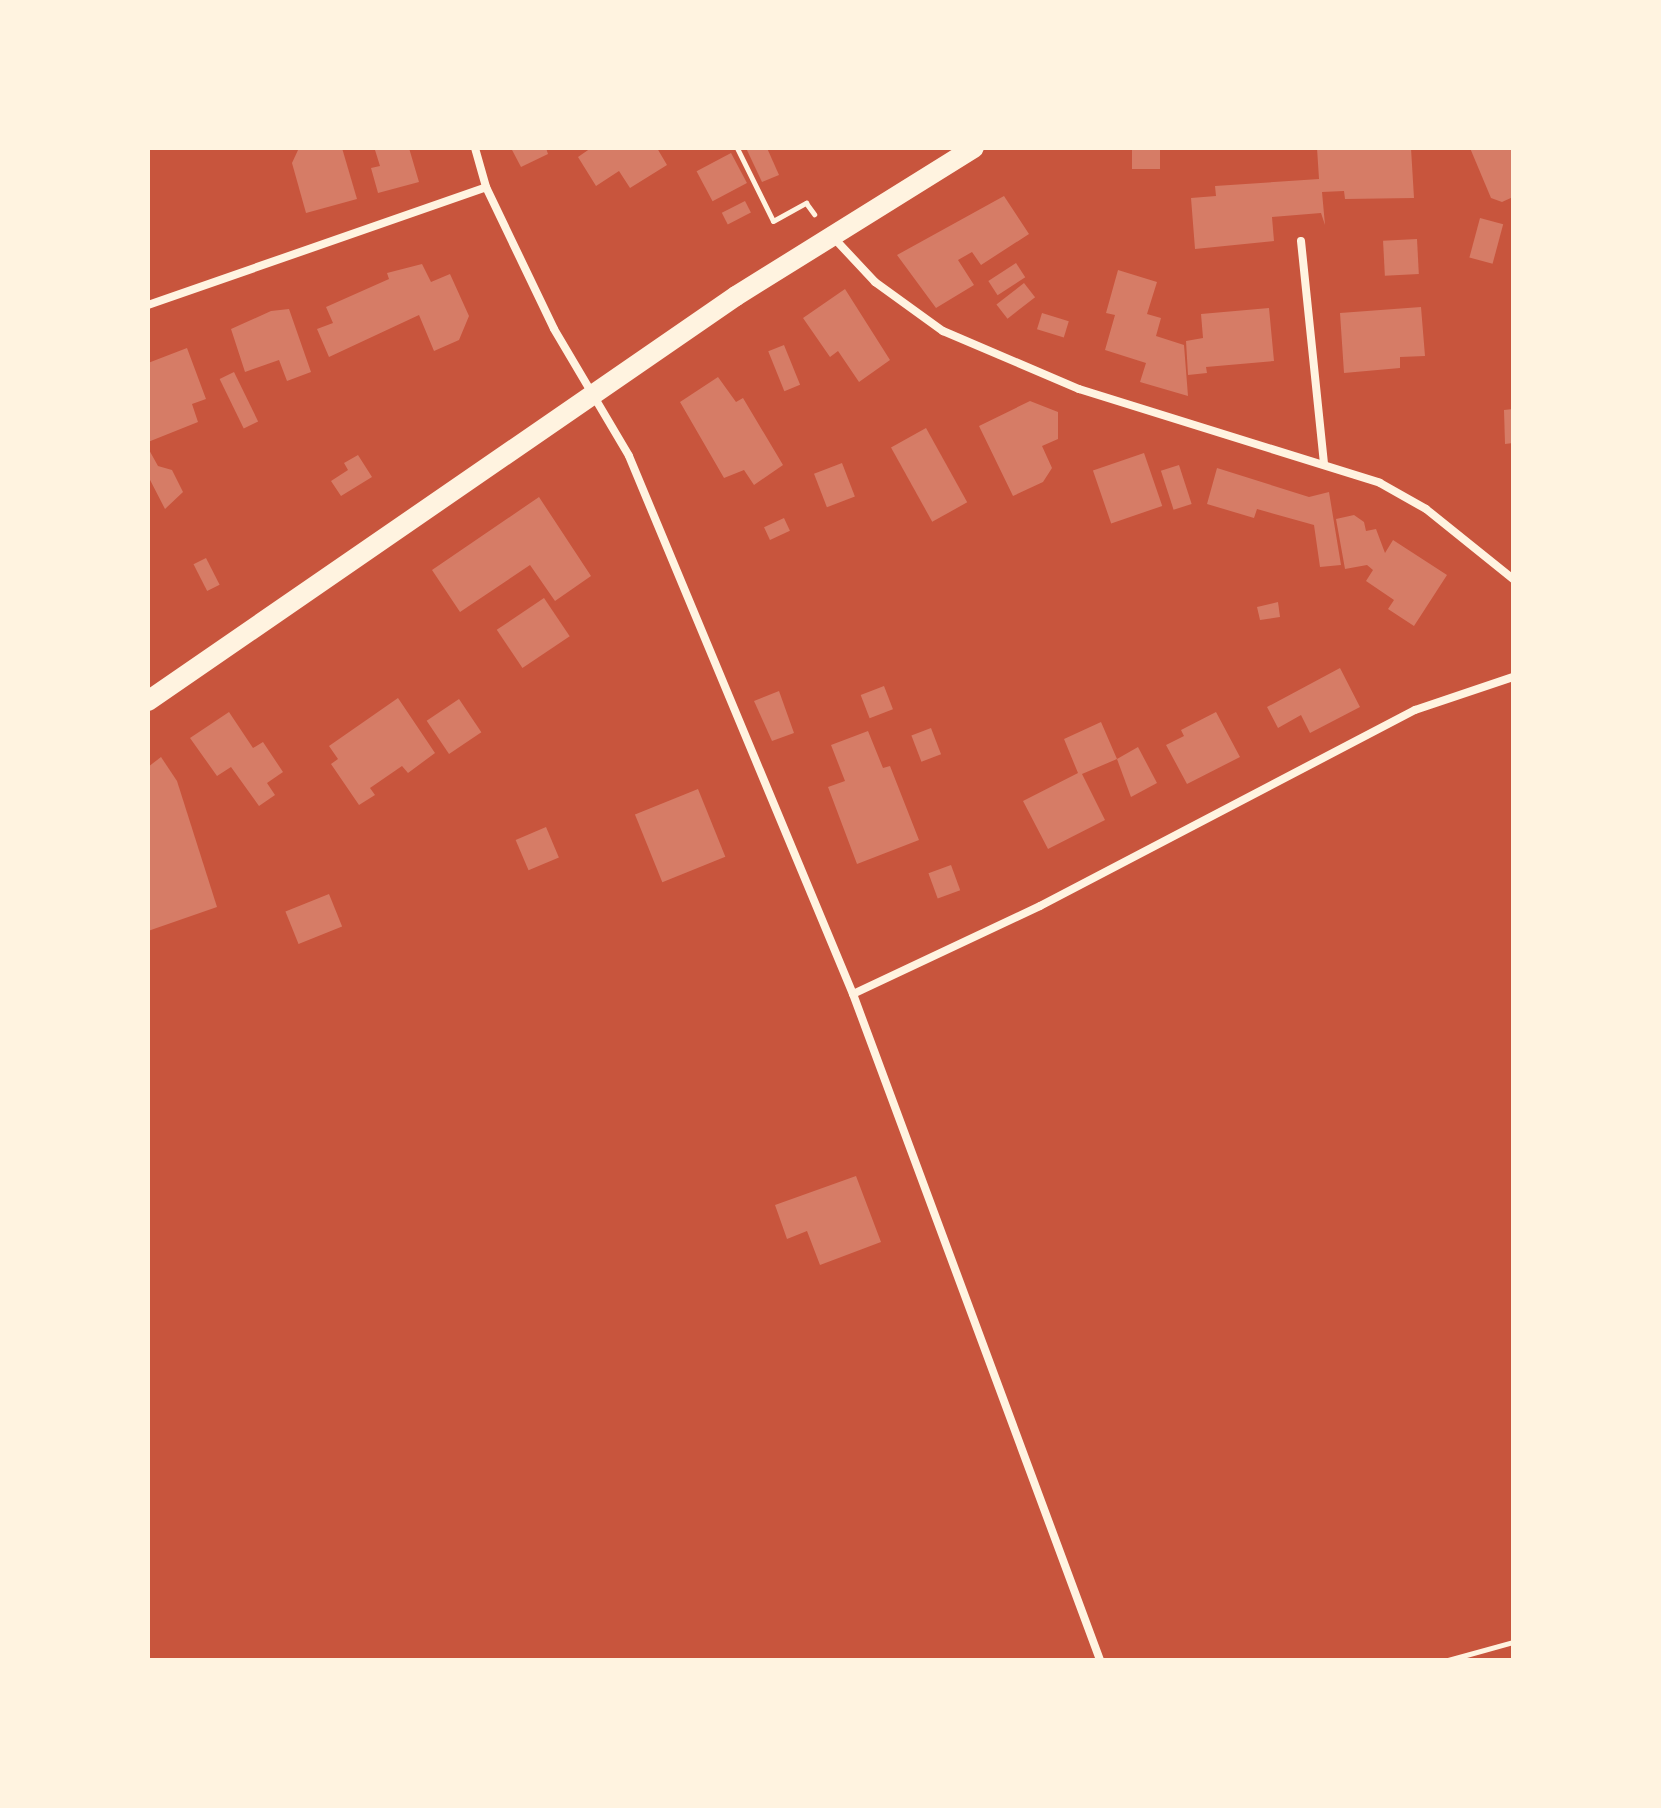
<!DOCTYPE html>
<html>
<head>
<meta charset="utf-8">
<style>
	body { margin:0 }
	#map { position:relative; width:1661px; height:1808px; overflow:hidden; background:#c8553d; font-family:Arial,sans-serif }
	div>[style] { position:absolute }
	.building>* { inset:0; background:#d67c66; transform-origin:0 0 }
	.path>* { height:5px; margin:-2.5px; padding:0 2.5px; transform-origin:2.5px; border-radius:2.5px; background:#fff3e0 }
	.minor>* { height:8px; margin:-4px; padding:0 4px; transform-origin:4px; border-radius:4px; background:#fff3e0 }
	.primary>* { height:20px; margin:-10px; padding:0 10px; transform-origin:10px; border-radius:10px; background:#fff3e0 }
	span { translate:-50% -50%; white-space:nowrap; text-align:center; line-height:1.15; -webkit-text-stroke:8px #fff3e0; paint-order:stroke }
	.frame { position:absolute; inset:0; border:150px solid #fff3e0; pointer-events:none }
</style>
</head>
<body>
<div id="map">
	<div class="building">
		<i style="clip-path:polygon(342px 148px,357px 199px,306px 213px,292px 163px,298px 150px)"></i>
		<i style="clip-path:polygon(409px 148px,419px 182px,378px 193px,371px 168px,380px 166px,375px 150px)"></i>
		<i style="clip-path:polygon(511px 148px,546px 148px,548px 154px,521px 167px)"></i>
		<i style="clip-path:polygon(591px 148px,657px 148px,667px 165px,630px 188px,619px 171px,596px 186px,578px 157px)"></i>
		<i style="clip-path:polygon(746px 148px,767px 148px,779px 175px,762px 182px)"></i>
		<i style="left:1132px;top:148px;width:28px;height:21px"></i>
		<i style="clip-path:polygon(1317px 148px,1411px 148px,1414px 198px,1345px 199px,1344px 191px,1322px 192px,1325px 225px,1321px 213px,1272px 217px,1274px 241px,1195px 249px,1191px 198px,1216px 196px,1215px 186px,1319px 179px)"></i>
		<i style="clip-path:polygon(1470px 148px,1513px 148px,1513px 197px,1502px 202px,1491px 198px)"></i>
		<i style="left:731px;top:153px;width:34px;height:39px;rotate:62deg"></i>
		<i style="clip-path:polygon(1004px 196px,1029px 234px,981px 265px,972px 252px,958px 260px,974px 285px,936px 308px,897px 255px)"></i>
		<i style="left:745px;top:201px;width:13px;height:26px;rotate:63deg"></i>
		<i style="left:1480px;top:218px;width:24px;height:41px;rotate:15deg"></i>
		<i style="left:1417px;top:239px;width:35px;height:34px;rotate:87deg"></i>
		<i style="left:1016px;top:263px;width:17px;height:33px;rotate:57deg"></i>
		<i style="clip-path:polygon(422px 264px,431px 282px,450px 274px,469px 316px,459px 340px,434px 351px,419px 315px,329px 357px,317px 329px,333px 323px,326px 307px,389px 279px,387px 273px)"></i>
		<i style="clip-path:polygon(1118px 270px,1157px 282px,1147px 314px,1161px 318px,1156px 336px,1184px 345px,1188px 396px,1140px 382px,1146px 363px,1105px 350px,1115px 315px,1106px 313px)"></i>
		<i style="left:1024px;top:283px;width:18px;height:35px;rotate:52deg"></i>
		<i style="clip-path:polygon(845px 289px,890px 360px,859px 382px,838px 351px,830px 357px,803px 318px)"></i>
		<i style="clip-path:polygon(1421px 307px,1425px 356px,1400px 357px,1400px 368px,1344px 373px,1340px 313px)"></i>
		<i style="clip-path:polygon(1269px 308px,1274px 361px,1206px 367px,1207px 373px,1188px 375px,1186px 341px,1203px 338px,1201px 314px)"></i>
		<i style="clip-path:polygon(289px 309px,311px 372px,287px 381px,279px 360px,245px 372px,231px 329px,271px 311px)"></i>
		<i style="left:1042px;top:313px;width:28px;height:17px;rotate:17deg"></i>
		<i style="left:784px;top:345px;width:43px;height:17px;rotate:68deg"></i>
		<i style="clip-path:polygon(187px 348px,206px 399px,192px 404px,198px 422px,148px 442px,148px 363px)"></i>
		<i style="left:234px;top:372px;width:55px;height:16px;rotate:64deg"></i>
		<i style="clip-path:polygon(718px 377px,736px 402px,743px 398px,783px 465px,754px 485px,744px 470px,724px 478px,680px 402px)"></i>
		<i style="clip-path:polygon(1030px 401px,1058px 412px,1058px 439px,1042px 446px,1052px 468px,1043px 482px,1013px 496px,979px 426px)"></i>
		<i style="clip-path:polygon(1513px 409px,1513px 443px,1505px 444px,1504px 410px)"></i>
		<i style="left:926px;top:428px;width:85px;height:40px;rotate:61deg"></i>
		<i style="clip-path:polygon(148px 448px,158px 466px,172px 470px,183px 492px,165px 509px,148px 476px)"></i>
		<i style="left:1144px;top:453px;width:56px;height:54px;rotate:71deg"></i>
		<i style="clip-path:polygon(358px 455px,372px 477px,341px 496px,331px 481px,348px 470px,344px 463px)"></i>
		<i style="left:842px;top:463px;width:36px;height:30px;rotate:69deg"></i>
		<i style="left:1179px;top:465px;width:41px;height:19px;rotate:72deg"></i>
		<i style="clip-path:polygon(1217px 468px,1309px 497px,1329px 492px,1341px 565px,1320px 567px,1314px 525px,1257px 509px,1254px 518px,1207px 504px)"></i>
		<i style="clip-path:polygon(539px 497px,591px 576px,555px 601px,530px 565px,460px 612px,432px 570px)"></i>
		<i style="clip-path:polygon(1354px 515px,1364px 522px,1366px 531px,1376px 529px,1385px 553px,1393px 540px,1447px 575px,1414px 626px,1388px 609px,1394px 600px,1366px 581px,1373px 570px,1367px 565px,1345px 569px,1336px 519px)"></i>
		<i style="left:784px;top:518px;width:14px;height:22px;rotate:65deg"></i>
		<i style="left:206px;top:558px;width:30px;height:14px;rotate:63deg"></i>
		<i style="left:544px;top:598px;width:46px;height:57px;rotate:56deg"></i>
		<i style="clip-path:polygon(1278px 602px,1280px 617px,1260px 620px,1257px 607px)"></i>
		<i style="clip-path:polygon(1340px 668px,1360px 707px,1310px 733px,1301px 715px,1278px 728px,1267px 707px)"></i>
		<i style="left:884px;top:686px;width:25px;height:25px;rotate:69deg"></i>
		<i style="clip-path:polygon(779px 691px,794px 733px,772px 741px,754px 701px)"></i>
		<i style="clip-path:polygon(398px 698px,435px 753px,408px 773px,402px 766px,370px 788px,375px 795px,359px 805px,331px 764px,338px 759px,329px 746px)"></i>
		<i style="left:459px;top:699px;width:40px;height:39px;rotate:56deg"></i>
		<i style="clip-path:polygon(229px 712px,253px 748px,263px 742px,283px 772px,267px 783px,275px 795px,259px 806px,231px 767px,217px 776px,190px 738px)"></i>
		<i style="clip-path:polygon(1216px 712px,1240px 757px,1187px 784px,1166px 745px,1184px 736px,1181px 730px)"></i>
		<i style="clip-path:polygon(1101px 722px,1117px 759px,1082px 774px,1105px 820px,1048px 849px,1023px 801px,1078px 773px,1064px 739px)"></i>
		<i style="left:931px;top:728px;width:28px;height:21px;rotate:69deg"></i>
		<i style="clip-path:polygon(868px 731px,883px 768px,890px 766px,919px 840px,857px 864px,828px 787px,845px 781px,831px 745px)"></i>
		<i style="clip-path:polygon(1138px 747px,1157px 783px,1131px 797px,1117px 759px)"></i>
		<i style="clip-path:polygon(161px 757px,177px 781px,217px 907px,148px 931px,148px 767px)"></i>
		<i style="left:698px;top:789px;width:73px;height:68px;rotate:68deg"></i>
		<i style="left:546px;top:827px;width:33px;height:33px;rotate:67deg"></i>
		<i style="left:951px;top:865px;width:27px;height:24px;rotate:70deg"></i>
		<i style="left:329px;top:894px;width:35px;height:47px;rotate:68deg"></i>
		<i style="clip-path:polygon(856px 1176px,881px 1242px,820px 1265px,807px 1231px,787px 1239px,775px 1205px)"></i>
	</div>
	<div class="path">
		<i style="left:737px;top:148px;width:81px;rotate:63.7deg"></i>
		<i style="left:773px;top:221px;width:38px;rotate:-29deg"></i>
		<i style="left:806px;top:203px;width:14px;rotate:54deg"></i>
		<i style="left:1448px;top:1660px;width:67px;rotate:-15.5deg"></i>
	</div>
	<div class="minor">
		<i style="left:475px;top:148px;width:41px;rotate:74.2deg"></i>
		<i style="left:486px;top:187px;width:157px;rotate:64.4deg"></i>
		<i style="left:554px;top:329px;width:147px;rotate:59.4deg"></i>
		<i style="left:629px;top:456px;width:583px;rotate:67.4deg"></i>
		<i style="left:853px;top:994px;width:710px;rotate:69.65deg"></i>
		<i style="left:832px;top:236px;width:63px;rotate:46.9deg"></i>
		<i style="left:875px;top:282px;width:84px;rotate:35.8deg"></i>
		<i style="left:943px;top:331px;width:148px;rotate:23.1deg"></i>
		<i style="left:1079px;top:389px;width:315px;rotate:17.3deg"></i>
		<i style="left:1380px;top:483px;width:53px;rotate:29.5deg"></i>
		<i style="left:1426px;top:509px;width:112px;rotate:38.8deg"></i>
		<i style="left:1301px;top:241px;width:223px;rotate:84.1deg"></i>
		<i style="left:148px;top:305px;width:358px;rotate:-19.2deg"></i>
		<i style="left:853px;top:994px;width:207px;rotate:-25.2deg"></i>
		<i style="left:1040px;top:906px;width:423px;rotate:-27.6deg"></i>
		<i style="left:1415px;top:710px;width:103px;rotate:-18.6deg"></i>
	</div>
	<div class="primary">
		<i style="left:148px;top:701px;width:714px;rotate:-34.56deg"></i>
		<i style="left:736px;top:296px;width:280px;rotate:-31.9deg"></i>
	</div>
	<div class="frame"></div>
</div>
</body>
</html>
